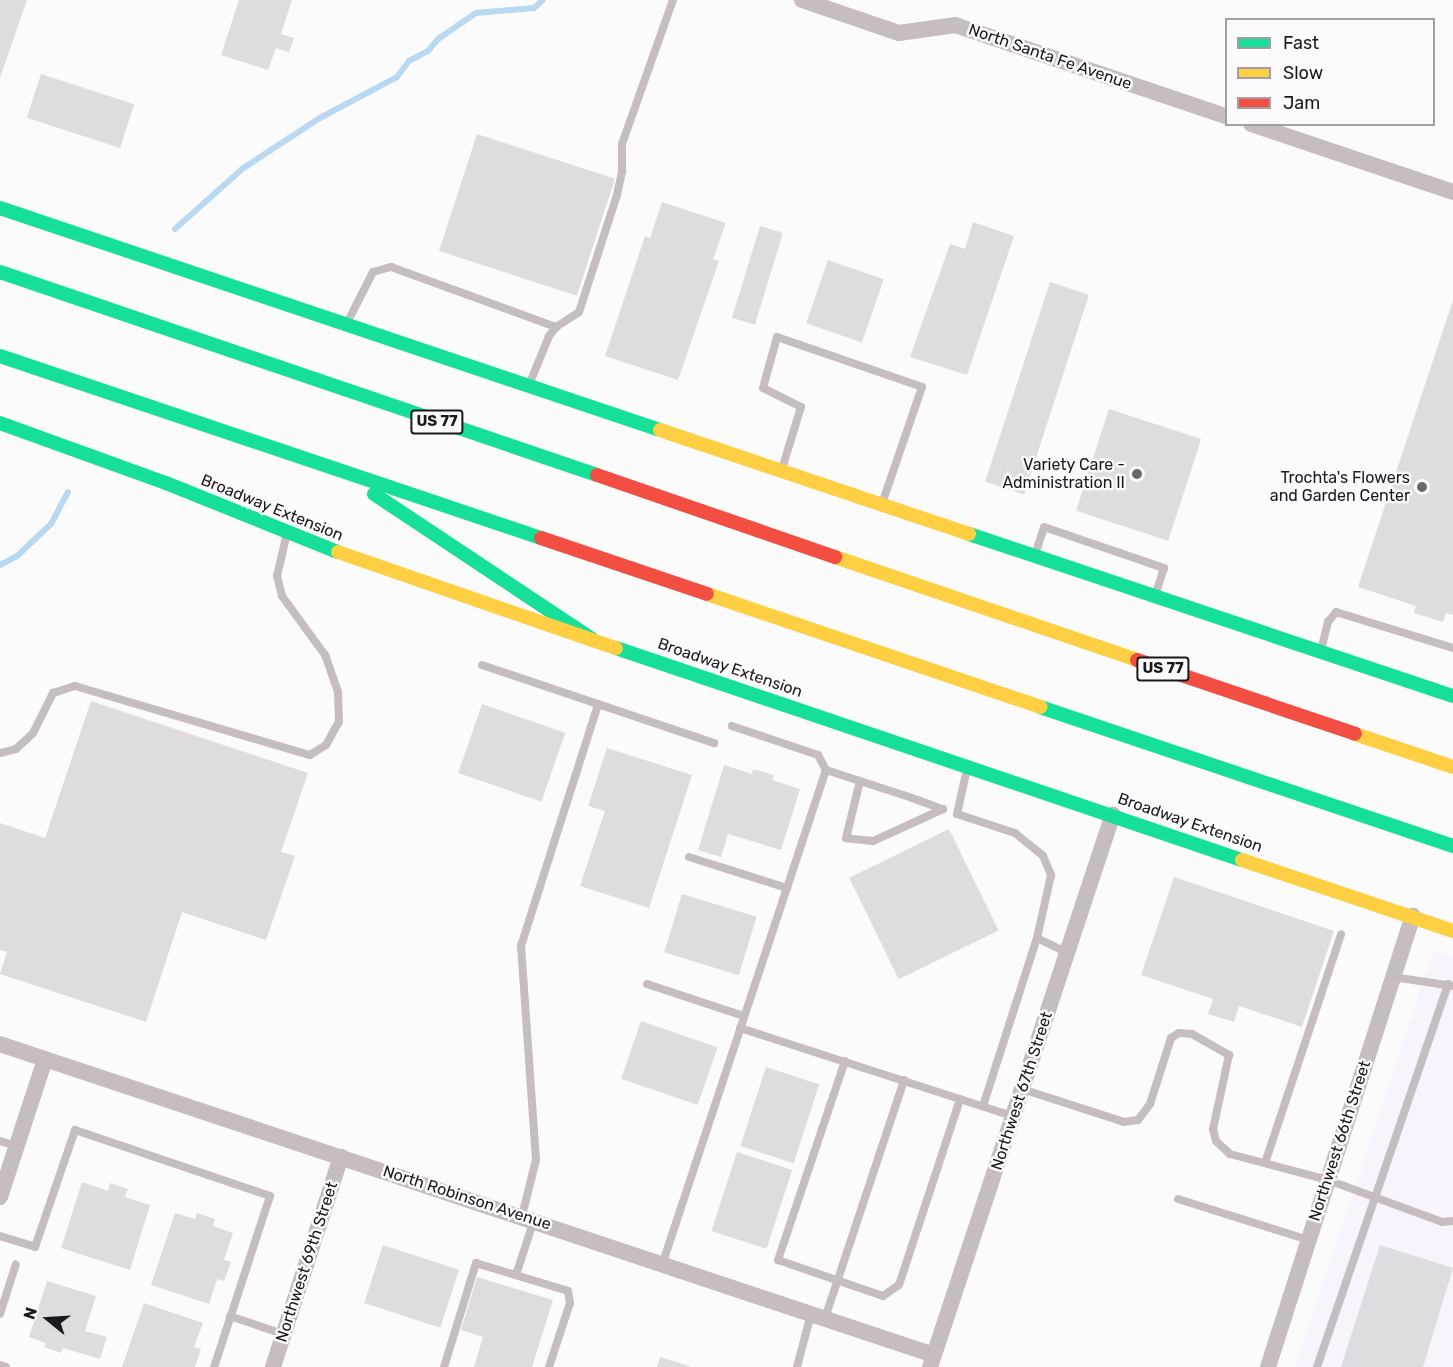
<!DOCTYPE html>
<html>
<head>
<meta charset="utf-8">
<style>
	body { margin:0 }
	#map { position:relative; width:1453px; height:1367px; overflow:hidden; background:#fcfbfc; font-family:Rubik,sans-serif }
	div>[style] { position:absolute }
	.built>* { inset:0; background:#f9f3fd }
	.stream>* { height:6px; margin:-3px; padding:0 3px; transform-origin:3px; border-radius:3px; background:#b9d9f2 }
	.building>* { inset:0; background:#dedcdf; transform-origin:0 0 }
	.lane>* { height:8px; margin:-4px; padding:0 4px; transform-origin:4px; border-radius:4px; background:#c5bdc0 }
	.street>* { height:16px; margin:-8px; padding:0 8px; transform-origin:8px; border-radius:8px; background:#c5bdc0 }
	.fast>* { height:14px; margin:-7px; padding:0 7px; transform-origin:7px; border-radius:7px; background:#16e098 }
	.slow>* { height:14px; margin:-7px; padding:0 7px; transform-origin:7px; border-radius:7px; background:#ffcf43 }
	.jam>* { height:14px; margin:-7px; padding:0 7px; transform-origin:7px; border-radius:7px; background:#f24e42 }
	.dots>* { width:16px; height:16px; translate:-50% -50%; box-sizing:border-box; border:3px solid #fcfafd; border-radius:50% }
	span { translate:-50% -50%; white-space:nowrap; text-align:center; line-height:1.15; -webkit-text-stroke:5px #fcfafd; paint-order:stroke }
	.shield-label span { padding:2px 4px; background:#fcfafd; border:2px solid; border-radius:4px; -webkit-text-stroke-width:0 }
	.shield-label { font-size:15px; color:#1c191e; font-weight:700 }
	.street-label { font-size:16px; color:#1c191e }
	.poi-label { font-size:16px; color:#1c191e }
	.right { translate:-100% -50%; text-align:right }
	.legend { position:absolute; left:1225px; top:18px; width:210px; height:108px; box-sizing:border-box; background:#fcfafd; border:2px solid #a2a0a4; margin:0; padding:8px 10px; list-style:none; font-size:18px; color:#1c191e }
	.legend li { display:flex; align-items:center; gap:12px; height:30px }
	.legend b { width:30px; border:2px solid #a2a0a4 }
	.north { position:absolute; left:18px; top:1289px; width:60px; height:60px; -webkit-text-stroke:4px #fcfafd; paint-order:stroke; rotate:288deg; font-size:16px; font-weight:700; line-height:24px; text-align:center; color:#1c191e }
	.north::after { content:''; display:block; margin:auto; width:21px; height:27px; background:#1c191e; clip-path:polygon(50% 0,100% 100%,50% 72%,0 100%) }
</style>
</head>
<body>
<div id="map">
	<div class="built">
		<i style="clip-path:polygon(1433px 950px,1453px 958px,1453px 1367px,1296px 1367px)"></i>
	</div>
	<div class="stream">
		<i style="left:175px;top:229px;width:90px;rotate:-41.8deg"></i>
		<i style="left:242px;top:169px;width:93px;rotate:-33.2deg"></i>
		<i style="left:320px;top:118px;width:87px;rotate:-28deg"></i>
		<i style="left:397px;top:77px;width:20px;rotate:-53deg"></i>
		<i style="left:409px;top:61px;width:21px;rotate:-28deg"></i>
		<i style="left:428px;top:51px;width:16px;rotate:-50deg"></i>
		<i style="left:438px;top:39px;width:46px;rotate:-34.4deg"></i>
		<i style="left:476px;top:13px;width:58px;rotate:-4.9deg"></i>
		<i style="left:534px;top:8px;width:12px;rotate:-42deg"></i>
		<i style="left:0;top:565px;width:19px;rotate:-28deg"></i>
		<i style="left:17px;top:556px;width:47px;rotate:-43.3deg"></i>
		<i style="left:51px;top:524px;width:36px;rotate:-62deg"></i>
	</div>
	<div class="building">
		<i style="clip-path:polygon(0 0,27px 0,0 78px)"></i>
		<i style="clip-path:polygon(239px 0,292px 0,281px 34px,294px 38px,289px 52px,276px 48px,268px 70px,221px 55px)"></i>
		<i style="left:41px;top:74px;width:98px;height:46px;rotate:18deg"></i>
		<i style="left:477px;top:134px;width:145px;height:123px;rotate:18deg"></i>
		<i style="clip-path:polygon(662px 202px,726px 223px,713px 259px,719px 261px,678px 380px,605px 356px,645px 236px,650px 238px)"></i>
		<i style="clip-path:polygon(973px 222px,1014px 236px,967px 375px,910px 357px,950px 244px,965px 249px)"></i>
		<i style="left:760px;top:226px;width:24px;height:96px;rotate:17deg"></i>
		<i style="left:828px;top:260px;width:59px;height:67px;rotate:19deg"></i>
		<i style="left:1050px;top:282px;width:41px;height:210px;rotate:18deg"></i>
		<i style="clip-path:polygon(1453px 300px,1453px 615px,1446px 613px,1443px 622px,1414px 613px,1416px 606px,1358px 587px)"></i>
		<i style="left:1109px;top:409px;width:97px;height:107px;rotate:18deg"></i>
		<i style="clip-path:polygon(91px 701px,308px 773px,281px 852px,295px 856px,266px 940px,182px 912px,146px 1022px,0 974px,7px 952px,0 950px,0 823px,45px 838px)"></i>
		<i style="left:482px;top:704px;width:88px;height:73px;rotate:19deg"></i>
		<i style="clip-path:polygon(607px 748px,692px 775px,649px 908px,580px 886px,605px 811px,588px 806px)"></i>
		<i style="clip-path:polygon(724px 765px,752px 774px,753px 769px,774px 775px,772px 780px,800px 789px,781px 850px,728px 834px,721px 857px,698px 850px)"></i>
		<i style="left:949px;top:829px;width:113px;height:111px;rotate:64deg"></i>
		<i style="clip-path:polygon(1174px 877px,1334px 931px,1302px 1027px,1239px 1006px,1234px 1022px,1208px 1014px,1213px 999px,1141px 975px)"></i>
		<i style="left:682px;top:894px;width:78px;height:61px;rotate:17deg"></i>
		<i style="left:641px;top:1021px;width:81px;height:61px;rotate:19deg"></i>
		<i style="left:766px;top:1067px;width:56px;height:83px;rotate:18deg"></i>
		<i style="left:737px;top:1152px;width:58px;height:83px;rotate:18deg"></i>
		<i style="clip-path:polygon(82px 1182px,108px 1191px,110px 1183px,128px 1189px,125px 1197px,150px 1205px,130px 1270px,61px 1248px)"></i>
		<i style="clip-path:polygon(175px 1213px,195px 1219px,197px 1213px,215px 1219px,213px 1226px,233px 1233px,224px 1260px,231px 1262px,224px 1281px,217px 1279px,209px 1304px,151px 1285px)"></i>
		<i style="left:383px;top:1245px;width:80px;height:61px;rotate:18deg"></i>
		<i style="clip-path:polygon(1380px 1245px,1453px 1268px,1423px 1367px,1341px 1367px)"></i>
		<i style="clip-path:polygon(477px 1277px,553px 1300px,532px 1367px,474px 1367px,483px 1337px,461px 1330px)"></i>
		<i style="clip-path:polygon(47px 1281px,96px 1296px,85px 1331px,107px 1337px,100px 1359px,63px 1348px,61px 1353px,44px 1347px,46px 1343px,29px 1337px)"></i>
		<i style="clip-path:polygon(144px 1303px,203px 1323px,194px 1347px,201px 1349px,195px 1367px,122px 1367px)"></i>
		<i style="clip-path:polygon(660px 1357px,692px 1367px,657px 1367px)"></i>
	</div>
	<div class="lane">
		<i style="left:348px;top:321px;width:55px;rotate:-63deg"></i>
		<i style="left:373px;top:272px;width:19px;rotate:-16deg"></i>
		<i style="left:391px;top:267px;width:176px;rotate:20deg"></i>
		<i style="left:529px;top:385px;width:53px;rotate:-67.8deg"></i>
		<i style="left:549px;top:336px;width:11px;rotate:-52deg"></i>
		<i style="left:556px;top:327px;width:27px;rotate:-33deg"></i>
		<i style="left:579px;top:312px;width:123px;rotate:-72deg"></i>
		<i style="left:617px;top:195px;width:25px;rotate:-78deg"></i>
		<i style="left:622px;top:171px;width:27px;rotate:-90deg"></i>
		<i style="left:622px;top:144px;width:153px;rotate:-70.5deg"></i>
		<i style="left:782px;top:469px;width:65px;rotate:-73deg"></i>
		<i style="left:801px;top:407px;width:42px;rotate:-153.4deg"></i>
		<i style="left:763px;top:388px;width:53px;rotate:-74.6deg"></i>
		<i style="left:777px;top:337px;width:153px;rotate:19deg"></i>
		<i style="left:922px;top:387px;width:124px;rotate:108.9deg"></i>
		<i style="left:1035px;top:555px;width:29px;rotate:-72deg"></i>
		<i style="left:1044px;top:527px;width:127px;rotate:18.9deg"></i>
		<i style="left:1164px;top:568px;width:28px;rotate:108deg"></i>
		<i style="left:1321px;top:650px;width:29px;rotate:-76deg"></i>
		<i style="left:1328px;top:622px;width:13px;rotate:-51deg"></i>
		<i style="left:1336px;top:612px;width:122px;rotate:17.1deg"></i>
		<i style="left:482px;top:665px;width:245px;rotate:18.6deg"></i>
		<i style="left:0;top:753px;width:16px;rotate:-14deg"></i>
		<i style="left:16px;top:749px;width:23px;rotate:-43deg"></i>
		<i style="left:33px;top:733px;width:45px;rotate:-63.4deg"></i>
		<i style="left:53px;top:693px;width:23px;rotate:-18deg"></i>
		<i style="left:75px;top:686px;width:245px;rotate:16.4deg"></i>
		<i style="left:310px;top:755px;width:19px;rotate:-32deg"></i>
		<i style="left:326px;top:745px;width:26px;rotate:-61deg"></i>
		<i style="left:339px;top:722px;width:30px;rotate:-92deg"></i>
		<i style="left:338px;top:692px;width:39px;rotate:-109deg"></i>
		<i style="left:325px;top:655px;width:73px;rotate:-126.1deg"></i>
		<i style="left:282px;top:596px;width:21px;rotate:-104deg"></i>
		<i style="left:277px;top:576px;width:44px;rotate:-76.9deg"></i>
		<i style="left:967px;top:769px;width:46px;rotate:102.5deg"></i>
		<i style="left:957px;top:814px;width:61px;rotate:18.1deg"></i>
		<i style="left:1015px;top:833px;width:36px;rotate:39deg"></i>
		<i style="left:1043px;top:856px;width:21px;rotate:67deg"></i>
		<i style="left:1051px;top:875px;width:65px;rotate:102.5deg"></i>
		<i style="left:1037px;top:938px;width:34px;rotate:26deg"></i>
		<i style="left:826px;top:770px;width:90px;rotate:18deg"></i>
		<i style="left:912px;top:798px;width:33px;rotate:20deg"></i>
		<i style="left:943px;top:809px;width:77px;rotate:155.4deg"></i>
		<i style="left:873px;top:841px;width:27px;rotate:-174deg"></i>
		<i style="left:846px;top:838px;width:59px;rotate:-76.2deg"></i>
		<i style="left:689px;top:857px;width:103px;rotate:17.6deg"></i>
		<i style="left:1393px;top:977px;width:61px;rotate:8.5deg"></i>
		<i style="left:647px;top:984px;width:102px;rotate:18.3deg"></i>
		<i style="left:740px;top:1028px;width:287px;rotate:17.9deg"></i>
		<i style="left:845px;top:1061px;width:210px;rotate:108.6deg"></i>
		<i style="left:778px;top:1260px;width:111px;rotate:18.9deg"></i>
		<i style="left:883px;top:1296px;width:19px;rotate:-35deg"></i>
		<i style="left:899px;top:1285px;width:196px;rotate:-71.8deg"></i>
		<i style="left:1022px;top:1089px;width:107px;rotate:17.9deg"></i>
		<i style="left:1124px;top:1122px;width:14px;rotate:-8deg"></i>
		<i style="left:1138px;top:1120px;width:20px;rotate:-53deg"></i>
		<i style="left:1150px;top:1104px;width:69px;rotate:-72.3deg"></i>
		<i style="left:1171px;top:1038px;width:9px;rotate:-32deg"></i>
		<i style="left:1179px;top:1033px;width:13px;rotate:4deg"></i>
		<i style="left:1192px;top:1034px;width:43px;rotate:29.6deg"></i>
		<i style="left:1229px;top:1055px;width:76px;rotate:102.2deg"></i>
		<i style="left:1213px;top:1129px;width:12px;rotate:76deg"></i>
		<i style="left:1216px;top:1141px;width:19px;rotate:43deg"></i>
		<i style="left:1230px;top:1154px;width:101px;rotate:14.9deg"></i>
		<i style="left:1328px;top:1180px;width:121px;rotate:20.2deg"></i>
		<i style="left:1442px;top:1222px;width:11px;rotate:-5deg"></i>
		<i style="left:983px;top:1106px;width:176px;rotate:-72.2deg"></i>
		<i style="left:0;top:1141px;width:17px;rotate:17deg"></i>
		<i style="left:1265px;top:1163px;width:241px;rotate:-71.6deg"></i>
		<i style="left:1178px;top:1199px;width:137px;rotate:17.4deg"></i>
		<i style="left:522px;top:1216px;width:58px;rotate:-76deg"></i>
		<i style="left:536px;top:1160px;width:215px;rotate:-94deg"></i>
		<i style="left:521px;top:946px;width:254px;rotate:-72.3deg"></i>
		<i style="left:0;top:1236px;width:37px;rotate:17deg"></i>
		<i style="left:35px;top:1247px;width:124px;rotate:-71.1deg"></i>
		<i style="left:75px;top:1130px;width:206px;rotate:18.7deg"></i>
		<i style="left:270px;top:1196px;width:180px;rotate:108.1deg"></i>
		<i style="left:663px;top:1262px;width:518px;rotate:-71.67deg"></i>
		<i style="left:826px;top:770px;width:17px;rotate:-118deg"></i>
		<i style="left:818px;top:755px;width:91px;rotate:-161.4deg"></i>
		<i style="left:516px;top:1275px;width:58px;rotate:-71.9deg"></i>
		<i style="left:0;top:1314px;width:52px;rotate:-72.3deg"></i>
		<i style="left:230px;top:1316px;width:56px;rotate:18.8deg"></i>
		<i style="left:825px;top:1318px;width:251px;rotate:-71.6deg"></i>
		<i style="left:0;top:1365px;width:6px;rotate:18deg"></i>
		<i style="left:444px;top:1367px;width:109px;rotate:-72.9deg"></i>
		<i style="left:476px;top:1263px;width:96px;rotate:16.9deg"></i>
		<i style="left:568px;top:1291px;width:12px;rotate:81deg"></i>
		<i style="left:570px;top:1303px;width:67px;rotate:108.2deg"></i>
		<i style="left:797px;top:1367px;width:55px;rotate:-75.2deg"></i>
		<i style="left:1317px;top:1367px;width:405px;rotate:-71.1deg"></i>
	</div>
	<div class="street">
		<i style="left:802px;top:0;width:102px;rotate:18.8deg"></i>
		<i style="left:899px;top:33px;width:57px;rotate:-8.1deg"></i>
		<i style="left:955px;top:25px;width:286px;rotate:18.6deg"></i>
		<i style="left:1251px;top:124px;width:213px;rotate:18.6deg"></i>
		<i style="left:0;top:1044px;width:984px;rotate:18.42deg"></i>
		<i style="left:0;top:1197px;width:145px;rotate:-71.9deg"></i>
		<i style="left:273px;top:1367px;width:221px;rotate:-72.1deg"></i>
		<i style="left:930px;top:1367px;width:582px;rotate:-71.69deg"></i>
		<i style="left:1268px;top:1367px;width:474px;rotate:-72.2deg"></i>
	</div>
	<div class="fast">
		<i style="left:0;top:208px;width:696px;rotate:18.59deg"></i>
		<i style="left:0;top:272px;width:631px;rotate:18.78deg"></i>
		<i style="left:0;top:356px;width:571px;rotate:18.59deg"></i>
		<i style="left:0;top:423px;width:177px;rotate:19.9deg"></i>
		<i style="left:166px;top:483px;width:185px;rotate:21.9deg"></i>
		<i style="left:374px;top:494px;width:262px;rotate:33.6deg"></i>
		<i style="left:969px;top:534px;width:510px;rotate:18.51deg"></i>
		<i style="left:616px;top:648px;width:661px;rotate:18.71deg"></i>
		<i style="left:1040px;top:707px;width:436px;rotate:18.6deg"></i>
	</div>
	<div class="slow">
		<i style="left:660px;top:430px;width:326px;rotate:18.6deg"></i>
		<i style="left:338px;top:552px;width:294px;rotate:19.1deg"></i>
		<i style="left:835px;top:557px;width:319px;rotate:18.8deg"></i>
		<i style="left:707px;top:594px;width:352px;rotate:18.7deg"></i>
		<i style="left:1355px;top:734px;width:103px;rotate:18.6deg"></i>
		<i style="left:1242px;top:860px;width:223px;rotate:18.6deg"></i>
	</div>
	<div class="jam">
		<i style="left:597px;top:475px;width:252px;rotate:19deg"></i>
		<i style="left:541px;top:538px;width:175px;rotate:18.6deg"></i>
		<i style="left:1137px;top:660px;width:230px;rotate:18.7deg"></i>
	</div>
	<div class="dots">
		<i style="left:1137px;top:474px;background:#6a686c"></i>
		<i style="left:1422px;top:487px;background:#6a686c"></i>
	</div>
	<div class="shield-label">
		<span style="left:437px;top:422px">US 77</span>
		<span style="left:1163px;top:669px">US 77</span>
	</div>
	<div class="street-label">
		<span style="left:1050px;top:57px;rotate:19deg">North Santa Fe Avenue</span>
		<span style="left:272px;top:508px;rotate:22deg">Broadway Extension</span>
		<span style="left:730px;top:668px;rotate:19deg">Broadway Extension</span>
		<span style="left:1190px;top:823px;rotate:19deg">Broadway Extension</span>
		<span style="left:1022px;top:1091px;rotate:-72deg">Northwest 67th Street</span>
		<span style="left:1340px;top:1141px;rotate:-72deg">Northwest 66th Street</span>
		<span style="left:467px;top:1198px;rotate:18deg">North Robinson Avenue</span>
		<span style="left:307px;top:1262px;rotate:-72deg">Northwest 69th Street</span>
	</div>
	<div class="poi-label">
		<span class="right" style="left:1125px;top:474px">Variety Care -<br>Administration II</span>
		<span class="right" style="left:1410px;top:487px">Trochta's Flowers<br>and Garden Center</span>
	</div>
	<ul class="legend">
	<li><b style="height:8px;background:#16e098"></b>Fast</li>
	<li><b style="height:8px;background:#ffcf43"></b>Slow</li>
	<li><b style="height:8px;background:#f24e42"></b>Jam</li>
	</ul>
	<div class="north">N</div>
</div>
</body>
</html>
